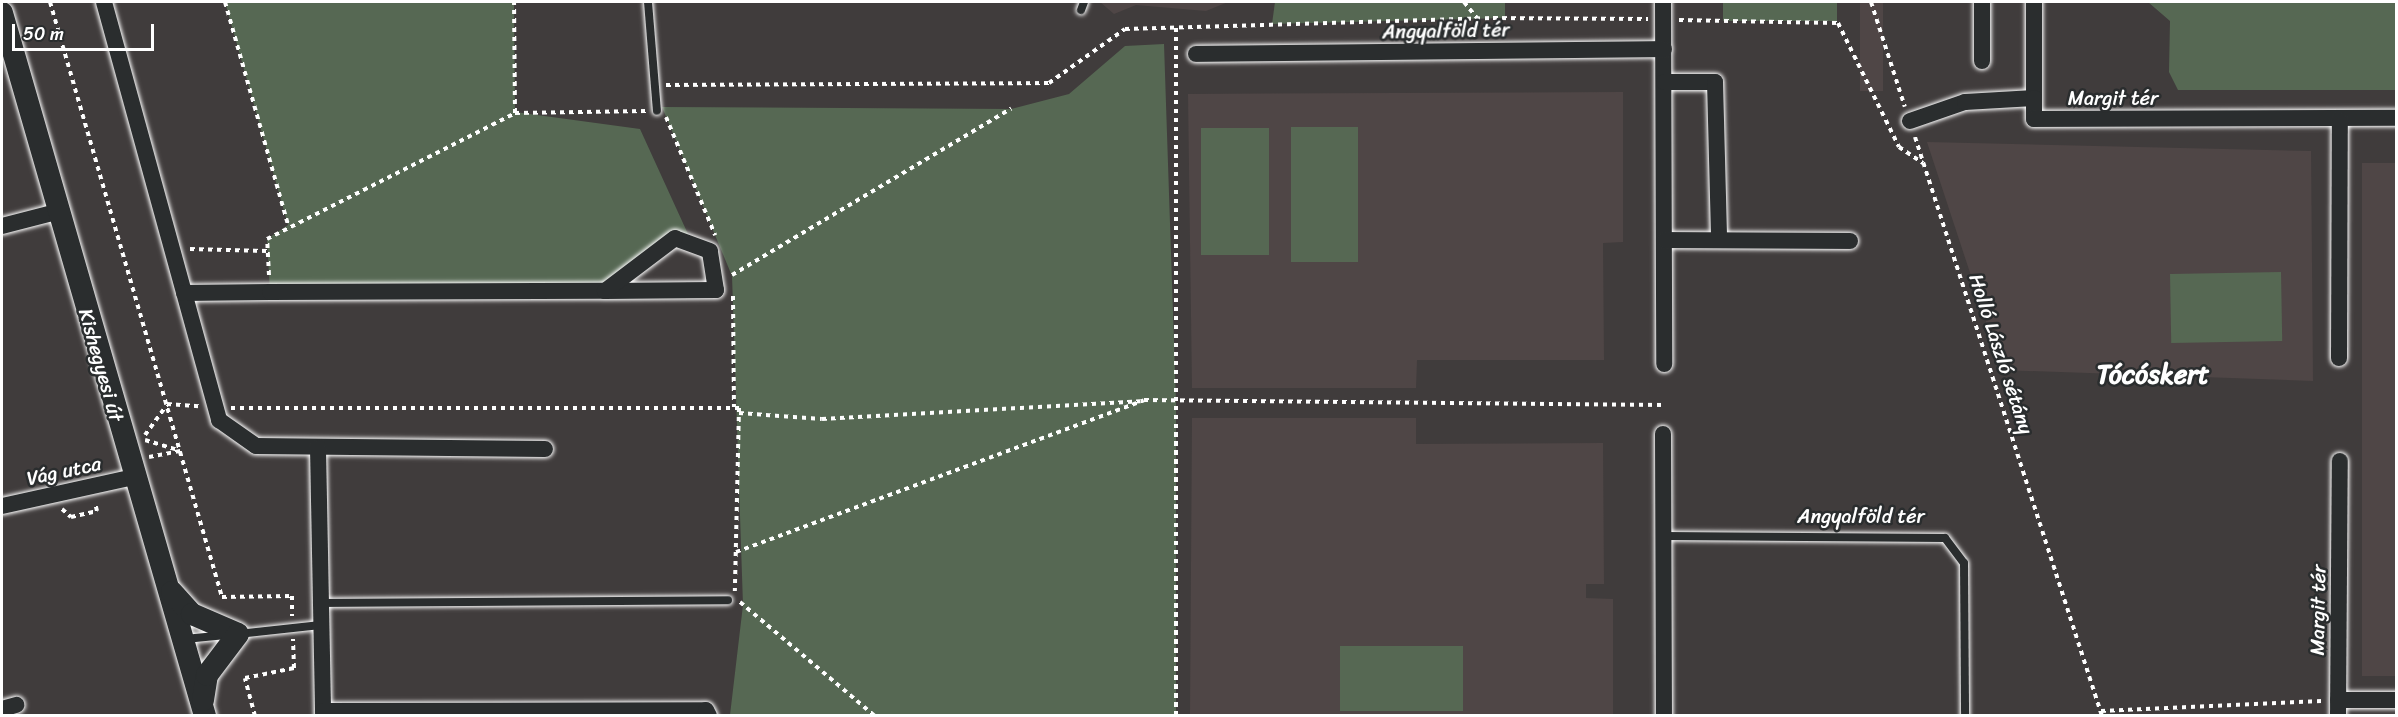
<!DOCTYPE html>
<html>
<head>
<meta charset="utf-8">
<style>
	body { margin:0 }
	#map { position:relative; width:2398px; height:717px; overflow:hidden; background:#403c3c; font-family:Sriracha,sans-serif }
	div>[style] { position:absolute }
	.built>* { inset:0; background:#4f4646; transform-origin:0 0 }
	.green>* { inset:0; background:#566853; transform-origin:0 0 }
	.path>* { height:4px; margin-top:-2px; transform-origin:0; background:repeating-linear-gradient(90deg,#fff 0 4.5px,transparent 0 9px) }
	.roads { filter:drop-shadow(0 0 2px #fff) drop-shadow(0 0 2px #fff) }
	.lane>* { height:8px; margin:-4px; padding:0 4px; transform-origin:4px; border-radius:4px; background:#2a2d2e }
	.street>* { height:16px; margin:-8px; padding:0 8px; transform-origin:8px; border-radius:8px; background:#2a2d2e }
	.secondary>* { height:22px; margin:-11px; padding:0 11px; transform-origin:11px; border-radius:11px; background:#2a2d2e }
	span { translate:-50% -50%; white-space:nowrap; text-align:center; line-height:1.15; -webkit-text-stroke:5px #2a2d2e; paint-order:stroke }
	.street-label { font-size:20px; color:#fff }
	.district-label { font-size:26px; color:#fff; font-weight:700 }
	.frame { position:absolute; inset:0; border:3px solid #fff; pointer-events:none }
	.scale { position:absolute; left:12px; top:24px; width:142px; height:27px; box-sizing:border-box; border:3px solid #fff; border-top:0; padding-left:8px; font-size:18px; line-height:21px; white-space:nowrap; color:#fff; -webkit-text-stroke:4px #2a2d2e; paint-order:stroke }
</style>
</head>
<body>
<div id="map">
	<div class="built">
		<i style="clip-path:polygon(1100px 2px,1228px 2px,1206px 11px,1136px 5px,1114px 14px)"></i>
		<i style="left:1860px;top:2px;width:23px;height:89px"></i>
		<i style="clip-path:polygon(1623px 92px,1623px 242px,1603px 243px,1604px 360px,1417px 360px,1416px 388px,1192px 388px,1188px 94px)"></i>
		<i style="clip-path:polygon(1927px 142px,2311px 151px,2313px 381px,2002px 370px)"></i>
		<i style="left:2362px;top:163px;width:34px;height:513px"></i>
		<i style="clip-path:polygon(1192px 418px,1416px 418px,1416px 444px,1603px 443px,1604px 584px,1586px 584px,1586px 598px,1613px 599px,1613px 715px,1190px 716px)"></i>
	</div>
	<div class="green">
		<i style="clip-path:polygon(225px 2px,514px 2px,515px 112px,640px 129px,693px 245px,675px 238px,605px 291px,270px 292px,267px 239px,288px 225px)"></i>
		<i style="clip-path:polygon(1275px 2px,1505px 2px,1505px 18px,1272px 24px)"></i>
		<i style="left:1723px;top:2px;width:114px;height:19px"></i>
		<i style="clip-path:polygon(2148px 2px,2396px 2px,2396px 90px,2178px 90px,2169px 72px,2170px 21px)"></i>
		<i style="clip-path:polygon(1164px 44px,1176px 402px,1176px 715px,730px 715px,743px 605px,732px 276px,662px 107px,1011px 109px,1069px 94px,1125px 46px)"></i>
		<i style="left:1291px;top:127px;width:67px;height:135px"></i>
		<i style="left:1201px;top:128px;width:68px;height:127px"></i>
		<i style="left:2281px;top:272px;width:69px;height:111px;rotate:89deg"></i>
		<i style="left:1463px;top:646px;width:65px;height:123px;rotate:90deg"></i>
	</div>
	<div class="path">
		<i style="left:50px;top:2px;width:619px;rotate:73.88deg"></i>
		<i style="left:222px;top:597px;width:70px;rotate:-0.8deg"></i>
		<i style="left:292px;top:596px;width:20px;rotate:90deg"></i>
		<i style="left:225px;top:2px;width:232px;rotate:74.2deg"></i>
		<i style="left:1464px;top:2px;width:21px;rotate:51deg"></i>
		<i style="left:1871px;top:2px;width:110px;rotate:72.1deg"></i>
		<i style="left:1679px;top:20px;width:159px;rotate:1.1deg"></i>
		<i style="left:1838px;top:23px;width:138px;rotate:63.8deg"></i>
		<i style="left:1899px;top:147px;width:29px;rotate:34deg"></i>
		<i style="left:666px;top:85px;width:383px;rotate:-0.3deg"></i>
		<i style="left:1049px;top:83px;width:93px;rotate:-35.4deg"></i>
		<i style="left:1125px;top:29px;width:368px;rotate:-1.7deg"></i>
		<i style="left:1493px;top:18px;width:155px;rotate:0.4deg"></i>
		<i style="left:515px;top:113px;width:131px;rotate:-0.9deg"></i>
		<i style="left:666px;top:117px;width:128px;rotate:67.4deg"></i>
		<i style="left:1915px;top:137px;width:608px;rotate:72.1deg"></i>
		<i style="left:190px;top:249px;width:78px;rotate:1.5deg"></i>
		<i style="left:269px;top:275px;width:36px;rotate:-93deg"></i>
		<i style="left:267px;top:239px;width:278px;rotate:-26.9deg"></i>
		<i style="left:515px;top:113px;width:111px;rotate:-90.5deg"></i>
		<i style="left:732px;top:275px;width:325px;rotate:-30.8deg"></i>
		<i style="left:733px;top:296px;width:111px;rotate:89.5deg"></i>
		<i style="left:167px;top:404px;width:32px;rotate:4deg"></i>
		<i style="left:231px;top:408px;width:508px"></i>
		<i style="left:739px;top:408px;width:183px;rotate:91.3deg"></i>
		<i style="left:739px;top:413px;width:83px;rotate:4.1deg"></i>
		<i style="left:822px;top:419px;width:319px;rotate:-3.2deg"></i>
		<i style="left:145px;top:435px;width:37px;rotate:-54deg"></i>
		<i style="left:145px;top:440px;width:34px;rotate:17deg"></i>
		<i style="left:149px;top:457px;width:32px;rotate:-11deg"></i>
		<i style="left:62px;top:509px;width:12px;rotate:42deg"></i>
		<i style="left:71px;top:517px;width:27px;rotate:-13deg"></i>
		<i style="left:97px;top:511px;width:8px;rotate:-104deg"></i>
		<i style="left:736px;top:552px;width:435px;rotate:-20.4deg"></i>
		<i style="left:1144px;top:400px;width:521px;rotate:0.55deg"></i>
		<i style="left:740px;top:602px;width:177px;rotate:40.2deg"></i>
		<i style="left:2101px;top:711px;width:221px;rotate:-2.6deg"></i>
		<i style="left:255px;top:716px;width:39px;rotate:-105deg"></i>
		<i style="left:245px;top:678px;width:50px;rotate:-11.5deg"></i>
		<i style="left:294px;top:668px;width:29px;rotate:-92deg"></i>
		<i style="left:1176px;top:716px;width:690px;rotate:-90deg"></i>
	</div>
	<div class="roads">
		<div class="lane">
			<i style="left:648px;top:2px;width:109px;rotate:85.3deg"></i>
			<i style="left:1081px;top:10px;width:9px;rotate:-69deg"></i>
			<i style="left:1664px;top:536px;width:281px;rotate:0.4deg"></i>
			<i style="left:1945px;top:538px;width:31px;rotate:53deg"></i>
			<i style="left:1964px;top:563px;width:153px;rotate:89.6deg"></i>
			<i style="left:321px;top:603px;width:407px;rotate:-0.4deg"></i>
			<i style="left:238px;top:634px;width:83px;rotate:-6.2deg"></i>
			<i style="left:185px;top:639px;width:41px;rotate:-5.6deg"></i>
		</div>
		<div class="street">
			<i style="left:104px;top:2px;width:434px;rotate:74.6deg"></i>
			<i style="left:219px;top:420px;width:45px;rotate:35.1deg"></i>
			<i style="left:256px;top:446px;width:289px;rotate:0.6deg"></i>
			<i style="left:1663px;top:2px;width:362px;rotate:89.8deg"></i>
			<i style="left:2034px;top:2px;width:96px;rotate:90deg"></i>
			<i style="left:1196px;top:54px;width:468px;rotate:-0.6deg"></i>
			<i style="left:1982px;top:61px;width:59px;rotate:-90deg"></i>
			<i style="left:1664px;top:82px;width:51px"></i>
			<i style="left:1715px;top:82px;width:158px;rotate:88.5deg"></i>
			<i style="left:1910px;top:121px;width:58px;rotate:-19.1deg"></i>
			<i style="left:1965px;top:102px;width:69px;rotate:-3.3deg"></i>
			<i style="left:2034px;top:98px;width:21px;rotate:90deg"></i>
			<i style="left:2034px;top:119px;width:362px;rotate:-0.2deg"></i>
			<i style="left:2px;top:226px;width:56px;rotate:-14.5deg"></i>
			<i style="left:1665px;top:240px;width:185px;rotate:0.3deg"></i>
			<i style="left:184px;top:293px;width:86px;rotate:-0.7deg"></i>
			<i style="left:270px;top:292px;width:335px;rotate:-0.2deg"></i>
			<i style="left:605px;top:291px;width:111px;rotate:-0.5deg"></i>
			<i style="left:716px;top:290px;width:39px;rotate:-99deg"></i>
			<i style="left:710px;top:251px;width:37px;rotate:-160deg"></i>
			<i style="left:675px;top:238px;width:88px;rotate:142.9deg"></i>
			<i style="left:2339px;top:358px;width:238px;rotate:-89.8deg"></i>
			<i style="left:1663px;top:434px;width:282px;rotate:89.8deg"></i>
			<i style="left:318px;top:448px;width:268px;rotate:88.9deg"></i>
			<i style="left:2px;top:506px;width:135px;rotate:-12.4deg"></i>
			<i style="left:2338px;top:700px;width:58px"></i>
			<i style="left:2px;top:709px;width:15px;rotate:-16deg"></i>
			<i style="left:323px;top:711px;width:383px;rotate:-0.1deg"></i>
			<i style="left:706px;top:710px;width:7px;rotate:63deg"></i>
			<i style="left:2338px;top:716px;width:255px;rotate:-89.6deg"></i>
		</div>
		<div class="secondary">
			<i style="left:2px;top:13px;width:732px;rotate:73.89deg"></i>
			<i style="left:172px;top:592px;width:30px;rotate:48deg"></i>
			<i style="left:192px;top:614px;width:50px;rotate:23.5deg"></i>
			<i style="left:203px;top:700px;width:25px;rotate:-81deg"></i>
			<i style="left:207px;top:675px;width:51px;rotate:-52.9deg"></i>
		</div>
	</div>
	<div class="street-label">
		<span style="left:1446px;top:31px;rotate:-1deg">Angyalföld tér</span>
		<span style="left:2113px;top:98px">Margit tér</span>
		<span style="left:2001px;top:354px;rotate:72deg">Holló László sétány</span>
		<span style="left:101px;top:365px;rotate:74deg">Kishegyesi út</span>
		<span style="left:64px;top:471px;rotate:-12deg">Vág utca</span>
		<span style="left:1861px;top:516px">Angyalföld tér</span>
		<span style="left:2318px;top:610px;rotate:-89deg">Margit tér</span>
	</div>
	<div class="district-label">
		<span style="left:2153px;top:375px">Tócóskert</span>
	</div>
	<div class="frame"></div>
	<div class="scale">50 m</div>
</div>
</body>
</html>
